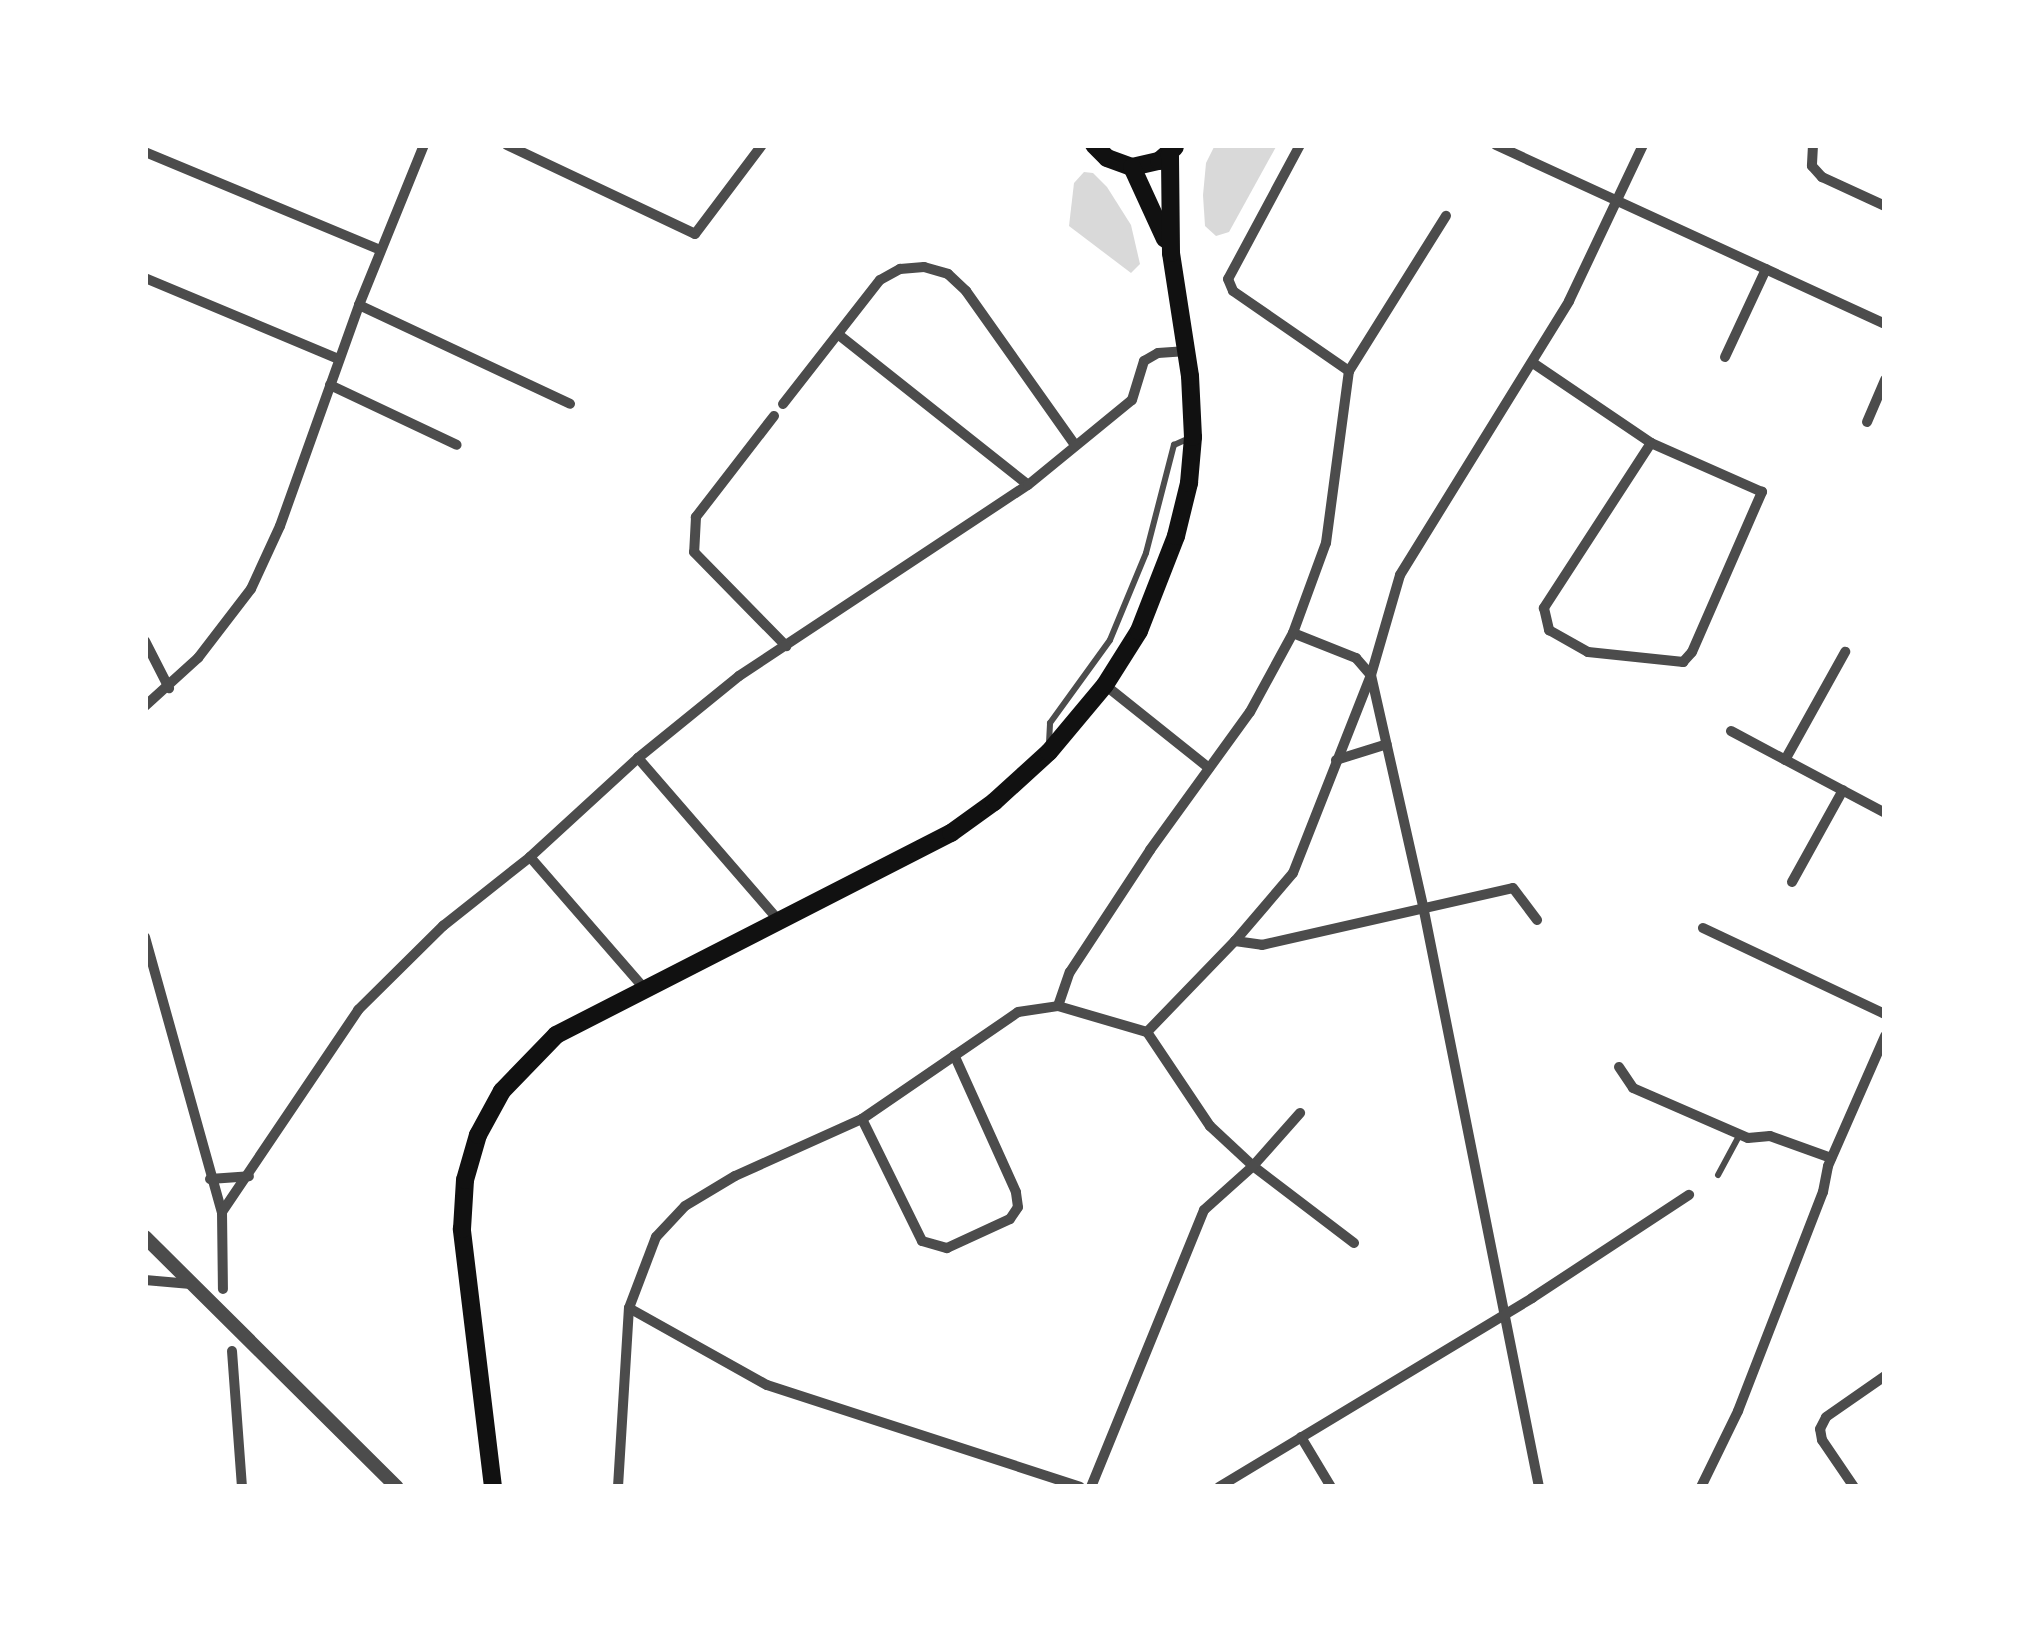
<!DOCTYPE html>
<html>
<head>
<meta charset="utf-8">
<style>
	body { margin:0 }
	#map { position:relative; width:2030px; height:1632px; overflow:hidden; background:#fff; font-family:"Nunito Sans",sans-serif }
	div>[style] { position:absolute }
	.water>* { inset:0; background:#d9d9d9 }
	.service>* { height:6px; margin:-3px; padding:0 3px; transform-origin:3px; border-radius:3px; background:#4c4c4c }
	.minor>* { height:10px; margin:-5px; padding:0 5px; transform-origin:5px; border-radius:5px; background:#4c4c4c }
	.tertiary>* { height:14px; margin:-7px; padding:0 7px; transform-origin:7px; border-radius:7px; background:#4c4c4c }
	.secondary>* { height:18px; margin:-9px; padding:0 9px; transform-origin:9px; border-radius:9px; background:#111 }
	span { translate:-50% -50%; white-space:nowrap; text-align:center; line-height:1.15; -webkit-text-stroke:8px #fff; paint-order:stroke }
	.frame { position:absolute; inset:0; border:148px solid #fff; pointer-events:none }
</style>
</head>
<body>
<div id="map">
	<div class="water">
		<i style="clip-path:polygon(1215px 145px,1277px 145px,1229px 232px,1216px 236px,1205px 226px,1203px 195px,1206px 163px)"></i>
		<i style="clip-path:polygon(1084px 172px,1093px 173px,1107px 187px,1131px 225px,1140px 264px,1131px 273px,1069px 226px,1074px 183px)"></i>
	</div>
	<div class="service">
		<i style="left:1049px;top:743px;width:20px;rotate:-87deg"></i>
		<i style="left:1050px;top:723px;width:102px;rotate:-54.1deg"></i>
		<i style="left:1110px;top:640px;width:94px;rotate:-67.5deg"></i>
		<i style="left:1146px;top:553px;width:112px;rotate:-75.5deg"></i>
		<i style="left:1174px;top:445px;width:20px;rotate:-24deg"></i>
		<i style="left:1718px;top:1175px;width:44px;rotate:-61.7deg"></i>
	</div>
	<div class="minor">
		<i style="left:507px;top:145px;width:208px;rotate:25.3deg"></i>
		<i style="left:695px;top:234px;width:111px;rotate:-53deg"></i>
		<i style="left:1300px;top:145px;width:152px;rotate:118.2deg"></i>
		<i style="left:1228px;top:279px;width:13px;rotate:67deg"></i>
		<i style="left:1233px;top:291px;width:141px;rotate:34.6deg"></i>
		<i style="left:1496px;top:145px;width:428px;rotate:24.7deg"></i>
		<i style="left:1813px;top:145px;width:21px;rotate:93deg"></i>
		<i style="left:1812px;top:166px;width:15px;rotate:48deg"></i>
		<i style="left:1822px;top:177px;width:69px;rotate:24.7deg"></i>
		<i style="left:145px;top:152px;width:255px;rotate:22.6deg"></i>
		<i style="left:145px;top:278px;width:210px;rotate:22.7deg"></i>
		<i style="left:359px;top:305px;width:233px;rotate:25.1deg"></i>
		<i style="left:839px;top:335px;width:241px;rotate:38.4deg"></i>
		<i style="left:1725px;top:357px;width:97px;rotate:-65deg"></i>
		<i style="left:1533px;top:363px;width:143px;rotate:34.1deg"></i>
		<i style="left:1651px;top:443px;width:197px;rotate:123deg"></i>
		<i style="left:1544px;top:608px;width:23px;rotate:77deg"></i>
		<i style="left:1549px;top:630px;width:45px;rotate:29.4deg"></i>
		<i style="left:1588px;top:652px;width:96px;rotate:6deg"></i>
		<i style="left:1683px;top:662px;width:13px;rotate:-48deg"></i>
		<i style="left:1692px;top:652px;width:175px;rotate:-66.4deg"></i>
		<i style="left:1762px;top:492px;width:121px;rotate:-156.2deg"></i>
		<i style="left:330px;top:385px;width:140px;rotate:25.3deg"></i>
		<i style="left:783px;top:404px;width:157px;rotate:-52deg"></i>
		<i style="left:880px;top:280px;width:23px;rotate:-29deg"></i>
		<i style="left:900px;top:269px;width:24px;rotate:-5deg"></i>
		<i style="left:924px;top:267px;width:25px;rotate:16deg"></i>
		<i style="left:948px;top:274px;width:25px;rotate:43deg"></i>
		<i style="left:966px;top:291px;width:189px;rotate:54.7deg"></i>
		<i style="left:774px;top:416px;width:128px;rotate:127.7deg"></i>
		<i style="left:696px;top:517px;width:35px;rotate:93deg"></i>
		<i style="left:694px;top:552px;width:132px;rotate:45.6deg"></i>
		<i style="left:1867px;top:422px;width:46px;rotate:-66.8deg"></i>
		<i style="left:1293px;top:633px;width:68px;rotate:21.6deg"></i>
		<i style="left:1356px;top:658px;width:23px;rotate:49deg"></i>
		<i style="left:1371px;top:675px;width:242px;rotate:77.3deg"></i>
		<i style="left:1424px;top:911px;width:587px;rotate:78.71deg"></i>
		<i style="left:145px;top:641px;width:53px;rotate:62.9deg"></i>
		<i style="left:1105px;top:685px;width:133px;rotate:38.6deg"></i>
		<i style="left:145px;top:706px;width:72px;rotate:-42.2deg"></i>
		<i style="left:198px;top:658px;width:87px;rotate:-52.5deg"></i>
		<i style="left:251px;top:589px;width:69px;rotate:-65.3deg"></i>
		<i style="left:280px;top:526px;width:235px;rotate:-70.3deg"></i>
		<i style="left:359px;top:305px;width:173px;rotate:-67.9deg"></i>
		<i style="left:1731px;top:731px;width:174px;rotate:28deg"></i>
		<i style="left:638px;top:758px;width:217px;rotate:49.1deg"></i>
		<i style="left:1336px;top:760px;width:53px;rotate:-17.4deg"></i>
		<i style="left:1785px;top:760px;width:124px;rotate:-60.9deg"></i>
		<i style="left:530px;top:857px;width:174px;rotate:49deg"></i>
		<i style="left:1792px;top:882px;width:105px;rotate:-61deg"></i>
		<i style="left:1703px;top:928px;width:201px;rotate:25.3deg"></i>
		<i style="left:145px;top:937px;width:286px;rotate:74.4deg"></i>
		<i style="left:222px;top:1212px;width:77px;rotate:89.3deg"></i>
		<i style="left:1235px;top:941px;width:27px;rotate:8deg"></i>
		<i style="left:1262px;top:945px;width:257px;rotate:-12.8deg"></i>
		<i style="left:1513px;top:888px;width:40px;rotate:53deg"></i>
		<i style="left:1058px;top:1006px;width:36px;rotate:-71deg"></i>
		<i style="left:1070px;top:972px;width:146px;rotate:-56.7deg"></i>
		<i style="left:1150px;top:850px;width:170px;rotate:-54.1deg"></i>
		<i style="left:1250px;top:712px;width:90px;rotate:-61.4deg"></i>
		<i style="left:1293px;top:633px;width:96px;rotate:-69.9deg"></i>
		<i style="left:1326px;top:543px;width:174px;rotate:-82.4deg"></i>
		<i style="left:1349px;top:371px;width:183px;rotate:-58deg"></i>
		<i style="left:1147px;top:1032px;width:113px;rotate:56.2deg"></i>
		<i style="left:1210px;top:1126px;width:59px;rotate:42.9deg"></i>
		<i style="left:1253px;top:1166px;width:127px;rotate:37.3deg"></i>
		<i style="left:1619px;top:1067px;width:25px;rotate:56deg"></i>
		<i style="left:1633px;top:1088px;width:125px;rotate:23.5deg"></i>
		<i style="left:1748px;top:1138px;width:22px;rotate:-5deg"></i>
		<i style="left:1770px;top:1136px;width:65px;rotate:19.8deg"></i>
		<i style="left:862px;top:1119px;width:136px;rotate:63.8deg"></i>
		<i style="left:922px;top:1241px;width:26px;rotate:16deg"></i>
		<i style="left:947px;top:1248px;width:69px;rotate:-24.7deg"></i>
		<i style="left:1010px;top:1219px;width:14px;rotate:-56deg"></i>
		<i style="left:1018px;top:1207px;width:15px;rotate:-98deg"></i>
		<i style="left:1016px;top:1192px;width:150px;rotate:-114.3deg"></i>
		<i style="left:210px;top:1179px;width:39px;rotate:-4deg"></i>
		<i style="left:222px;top:1212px;width:244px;rotate:-56deg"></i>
		<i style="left:358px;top:1010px;width:120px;rotate:-44.7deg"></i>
		<i style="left:443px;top:926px;width:111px;rotate:-38.4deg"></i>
		<i style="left:530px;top:857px;width:147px;rotate:-42.5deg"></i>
		<i style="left:638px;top:758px;width:130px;rotate:-39.1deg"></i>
		<i style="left:739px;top:676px;width:346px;rotate:-33.5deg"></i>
		<i style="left:1028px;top:485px;width:134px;rotate:-39.3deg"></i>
		<i style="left:1132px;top:400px;width:41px;rotate:-72.9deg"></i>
		<i style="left:1144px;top:361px;width:16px;rotate:-30deg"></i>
		<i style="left:1158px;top:353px;width:29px;rotate:-4deg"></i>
		<i style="left:145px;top:1280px;width:46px;rotate:5deg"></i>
		<i style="left:629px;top:1308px;width:158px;rotate:29.2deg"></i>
		<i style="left:767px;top:1385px;width:329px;rotate:18deg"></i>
		<i style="left:232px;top:1351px;width:136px;rotate:85.8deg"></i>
		<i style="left:1301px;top:1437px;width:58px;rotate:59deg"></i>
		<i style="left:618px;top:1487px;width:179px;rotate:-86.5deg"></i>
		<i style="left:629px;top:1308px;width:76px;rotate:-69.2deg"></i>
		<i style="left:656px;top:1237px;width:42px;rotate:-46.9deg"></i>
		<i style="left:685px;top:1206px;width:58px;rotate:-31deg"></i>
		<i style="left:735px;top:1176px;width:139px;rotate:-24.2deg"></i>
		<i style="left:862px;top:1119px;width:189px;rotate:-34.4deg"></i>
		<i style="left:1018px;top:1012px;width:40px;rotate:-8.5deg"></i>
		<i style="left:1058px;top:1006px;width:93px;rotate:16.3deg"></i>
		<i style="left:1147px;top:1032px;width:127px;rotate:-46deg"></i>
		<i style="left:1235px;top:941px;width:89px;rotate:-49.5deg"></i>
		<i style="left:1293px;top:873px;width:213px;rotate:-68.5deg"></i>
		<i style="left:1371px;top:675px;width:104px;rotate:-73.8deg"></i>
		<i style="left:1400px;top:575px;width:322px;rotate:-58.3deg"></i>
		<i style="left:1569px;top:301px;width:173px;rotate:-64.6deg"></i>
		<i style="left:1091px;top:1487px;width:299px;rotate:-67.8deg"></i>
		<i style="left:1204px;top:1210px;width:66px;rotate:-41.9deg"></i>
		<i style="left:1253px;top:1166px;width:71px;rotate:-48.4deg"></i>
		<i style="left:1219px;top:1487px;width:366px;rotate:-31.1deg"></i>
		<i style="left:1532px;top:1298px;width:188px;rotate:-33.3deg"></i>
		<i style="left:1701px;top:1487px;width:85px;rotate:-64deg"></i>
		<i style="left:1738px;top:1411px;width:235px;rotate:-68.8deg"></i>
		<i style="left:1823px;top:1192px;width:26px;rotate:-79deg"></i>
		<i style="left:1828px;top:1166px;width:142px;rotate:-66.3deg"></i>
		<i style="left:1854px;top:1487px;width:57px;rotate:-124.2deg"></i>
		<i style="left:1822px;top:1440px;width:11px;rotate:-100deg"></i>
		<i style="left:1820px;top:1429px;width:13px;rotate:-63deg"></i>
		<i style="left:1826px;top:1417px;width:72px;rotate:-34.8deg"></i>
	</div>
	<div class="tertiary">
		<i style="left:145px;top:1237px;width:355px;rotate:44.8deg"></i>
	</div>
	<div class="secondary">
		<i style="left:1094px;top:145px;width:18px;rotate:45deg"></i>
		<i style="left:1107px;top:158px;width:27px;rotate:20deg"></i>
		<i style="left:1132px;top:167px;width:28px;rotate:-13deg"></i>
		<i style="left:1159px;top:161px;width:21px;rotate:-41deg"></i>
		<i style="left:1132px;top:167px;width:79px;rotate:65.4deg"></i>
		<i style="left:493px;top:1487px;width:260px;rotate:-96.9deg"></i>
		<i style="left:462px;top:1229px;width:49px;rotate:-86.5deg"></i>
		<i style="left:465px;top:1180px;width:47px;rotate:-73.9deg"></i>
		<i style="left:478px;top:1135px;width:50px;rotate:-61.4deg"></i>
		<i style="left:502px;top:1091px;width:78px;rotate:-46deg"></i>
		<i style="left:556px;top:1035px;width:444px;rotate:-27.1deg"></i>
		<i style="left:951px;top:833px;width:53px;rotate:-35.8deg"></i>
		<i style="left:994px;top:802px;width:74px;rotate:-42.3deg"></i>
		<i style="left:1049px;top:752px;width:87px;rotate:-50.1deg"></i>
		<i style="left:1105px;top:685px;width:64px;rotate:-57.8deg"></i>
		<i style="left:1139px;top:631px;width:102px;rotate:-68.7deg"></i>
		<i style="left:1176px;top:536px;width:55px;rotate:-76.2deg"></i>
		<i style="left:1189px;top:483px;width:46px;rotate:-85deg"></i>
		<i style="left:1193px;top:437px;width:61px;rotate:-92.8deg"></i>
		<i style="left:1190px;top:376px;width:124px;rotate:-98.8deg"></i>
		<i style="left:1171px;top:253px;width:100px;rotate:-90.6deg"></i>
	</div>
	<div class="frame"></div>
</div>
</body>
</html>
